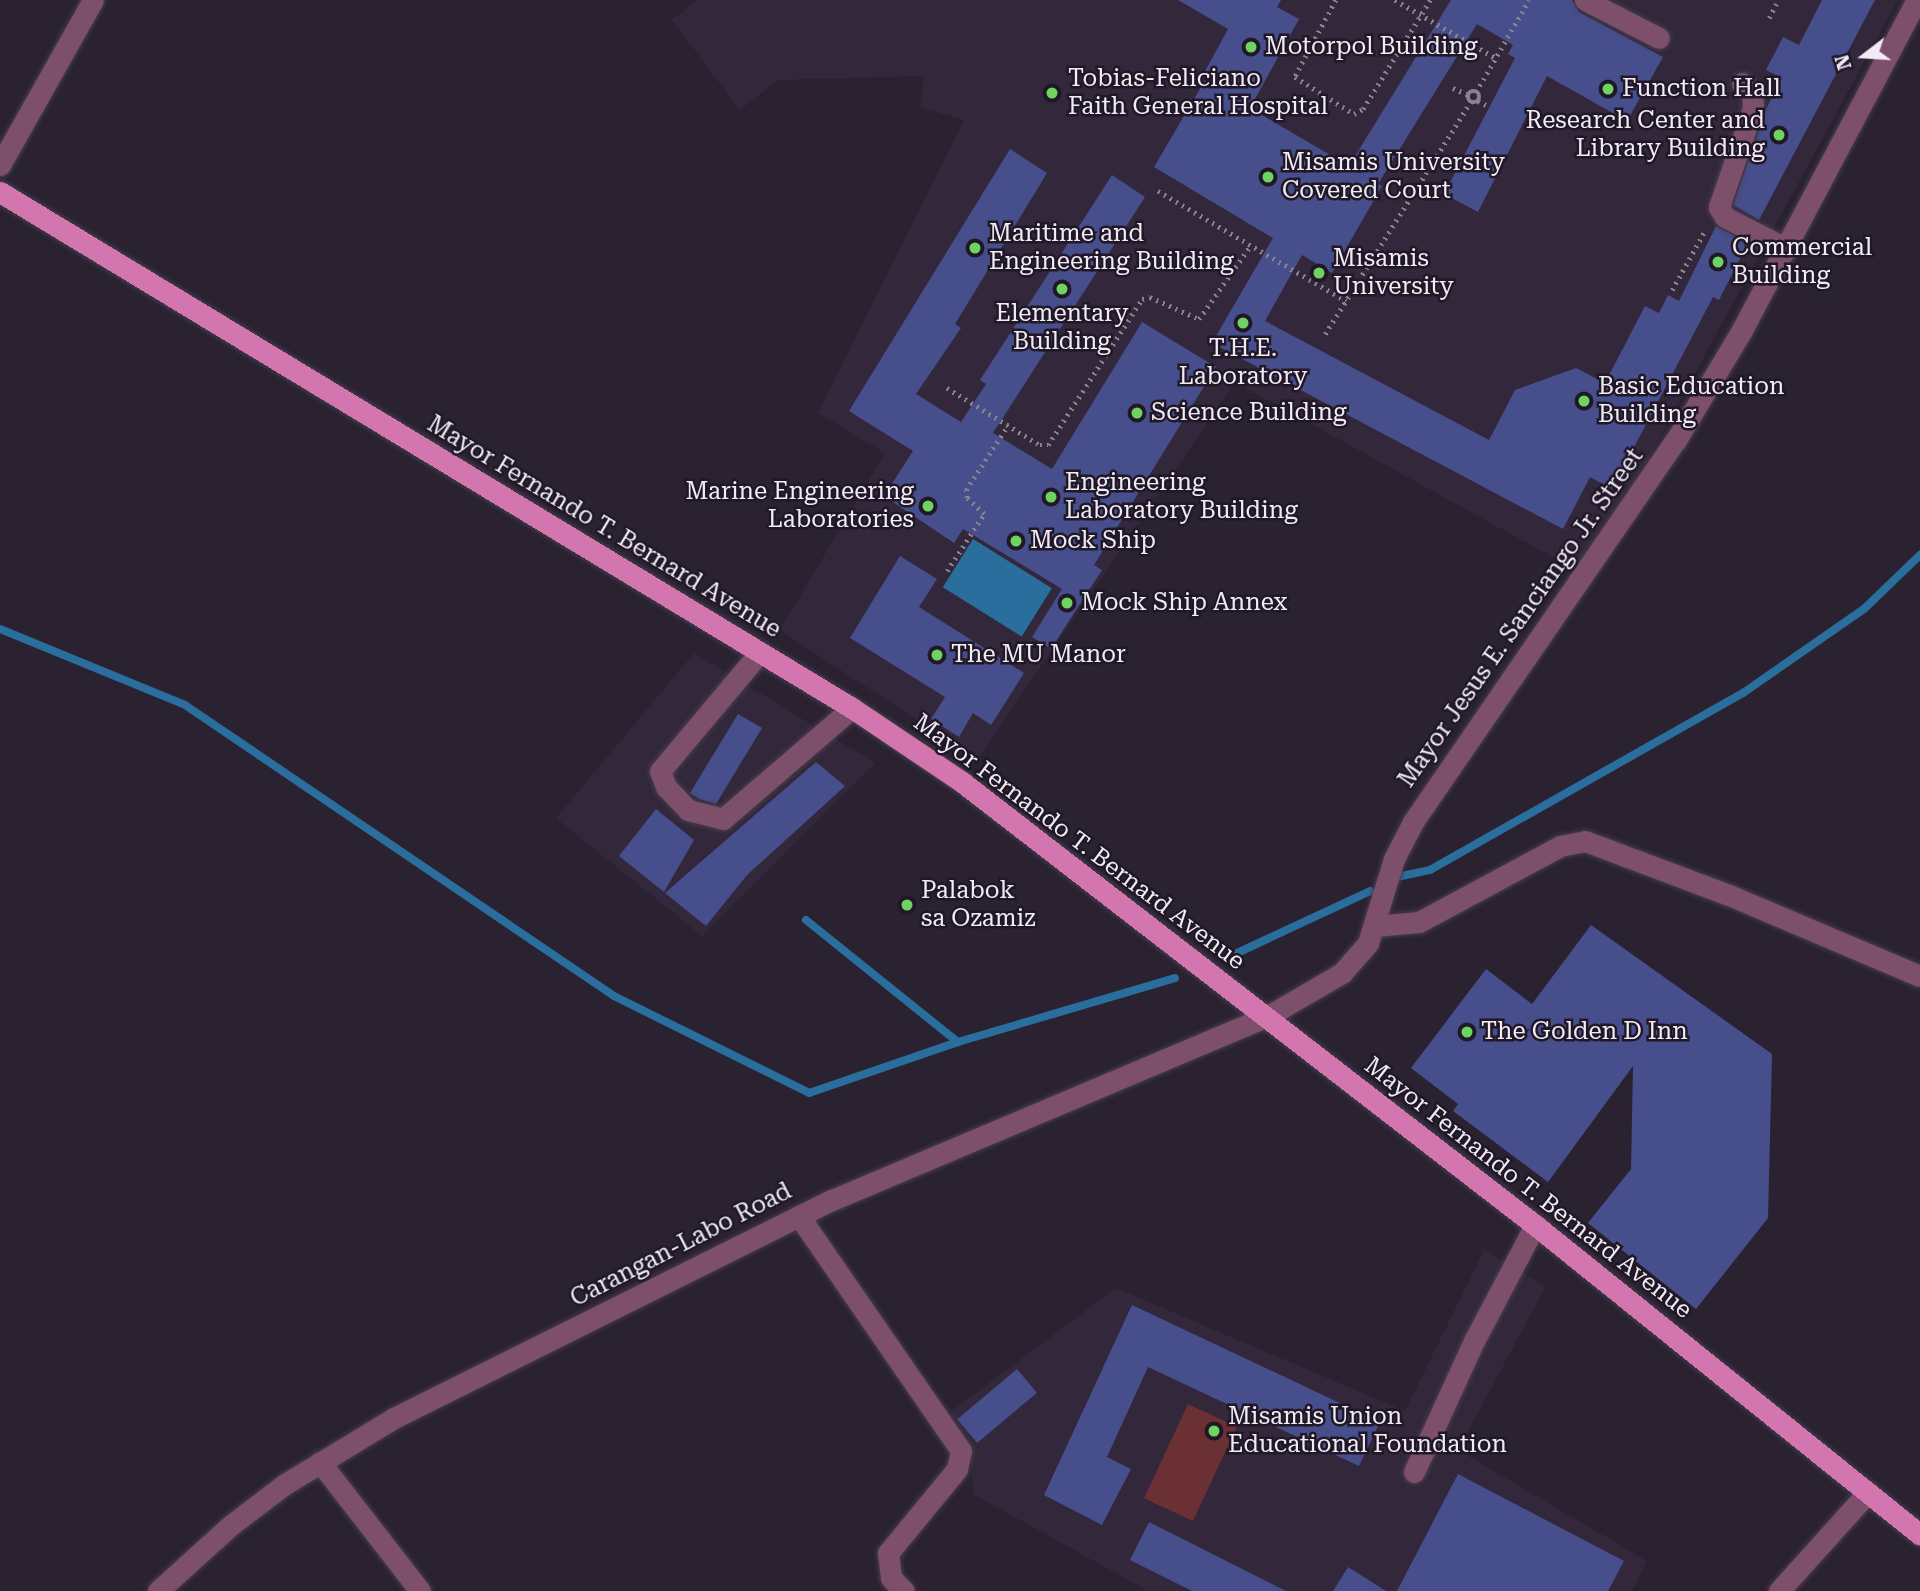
<!DOCTYPE html>
<html>
<head>
<meta charset="utf-8">
<style>
	body { margin:0 }
	#map { position:relative; width:1920px; height:1591px; overflow:hidden; background:#2a2231; font-family:"Roboto Serif",serif }
	div>[style] { position:absolute }
	.built>* { inset:0; background:#33273c }
	.green>* { inset:0; background:#6b3034; transform-origin:0 0 }
	.water>* { inset:0; background:#2a6e9d; transform-origin:0 0 }
	.stream>* { height:8px; margin:-4px; padding:0 4px; transform-origin:4px; border-radius:4px; background:#2a6e9d }
	.building>* { inset:0; background:#474e8c; transform-origin:0 0 }
	.path>* { height:4.5px; margin-top:-2.25px; transform-origin:0; background:repeating-linear-gradient(90deg,#89838f 0 2px,transparent 0 7px) }
	.path>.ring { margin:-2.25px; padding:0; box-sizing:content-box; background:none; border:4.5px solid #89838f; border-radius:50% }
	.roads { filter:drop-shadow(0 0 2px #463e4c) drop-shadow(0 0 2px #463e4c) }
	.minor>* { height:21px; margin:-10.5px; padding:0 10.5px; transform-origin:10.5px; border-radius:10.5px; background:#7d4f6a }
	.major>* { height:21px; margin:-10.5px; padding:0 10.5px; transform-origin:10.5px; border-radius:10.5px; background:#d375ae }
	.dots>* { width:19px; height:19px; translate:-50% -50%; box-sizing:border-box; border:4px solid #211827; border-radius:50% }
	span { translate:-50% -50%; white-space:nowrap; text-align:center; line-height:1.15; -webkit-text-stroke:5px #211827; paint-order:stroke }
	.poi-label { font-size:24px; color:#f0ebf5 }
	.left { translate:0 -50%; text-align:left }
	.right { translate:-100% -50%; text-align:right }
	.street-label { font-size:24px; color:#f0ebf5 }
	.north { position:absolute; left:1829px; top:21px; width:70px; height:70px; -webkit-text-stroke:5px #211827; paint-order:stroke; rotate:253deg; font-size:19px; font-weight:700; line-height:28px; text-align:center; color:#f0ebf5 }
	.north::after { content:''; display:block; margin:auto; width:24px; height:32px; background:#f0ebf5; clip-path:polygon(50% 0,100% 100%,50% 72%,0 100%) }
</style>
</head>
<body>
<div id="map">
	<div class="built">
		<i style="clip-path:polygon(698px 0,1898px 0,1585px 575px,1235px 382px,977px 760px,780px 630px,885px 453px,818px 413px,964px 120px,920px 107px,924px 76px,778px 80px,740px 110px,672px 20px)"></i>
		<i style="clip-path:polygon(694px 653px,875px 763px,702px 936px,556px 818px)"></i>
		<i style="clip-path:polygon(1484px 1250px,1546px 1286px,1458px 1450px,1647px 1561px,1632px 1591px,1148px 1591px,973px 1494px,971px 1456px,950px 1412px,1116px 1288px,1405px 1411px)"></i>
	</div>
	<div class="green">
		<i style="left:1188px;top:1404px;width:54px;height:104px;rotate:25deg"></i>
	</div>
	<div class="water">
		<i style="left:973px;top:539px;width:93px;height:57px;rotate:32deg"></i>
	</div>
	<div class="stream">
		<i style="left:0;top:629px;width:200px;rotate:22.3deg"></i>
		<i style="left:185px;top:705px;width:518px;rotate:34.15deg"></i>
		<i style="left:614px;top:996px;width:218px;rotate:26.4deg"></i>
		<i style="left:809px;top:1093px;width:157px;rotate:-18.9deg"></i>
		<i style="left:1397px;top:877px;width:34px;rotate:-12deg"></i>
		<i style="left:1430px;top:870px;width:360px;rotate:-29.5deg"></i>
		<i style="left:1743px;top:693px;width:147px;rotate:-34.8deg"></i>
		<i style="left:1864px;top:609px;width:78px;rotate:-44deg"></i>
		<i style="left:806px;top:920px;width:195px;rotate:38.8deg"></i>
		<i style="left:958px;top:1042px;width:226px;rotate:-16.4deg"></i>
		<i style="left:1235px;top:954px;width:149px;rotate:-25deg"></i>
	</div>
	<div class="building">
		<i style="clip-path:polygon(1178px 0,1281px 0,1277px 7px,1299px 19px,1250px 108px,1349px 166px,1451px 0,1572px 0,1579px 12px,1663px 57px,1627px 121px,1547px 76px,1478px 212px,1444px 194px,1515px 58px,1508px 54px,1513px 45px,1477px 24px,1378px 184px,1382px 186px,1332px 273px,1302px 255px,1265px 321px,1489px 440px,1515px 390px,1576px 368px,1605px 383px,1645px 306px,1659px 313px,1668px 295px,1679px 301px,1716px 226px,1748px 243px,1719px 300px,1713px 297px,1612px 489px,1590px 477px,1563px 529px,1212px 343px,1273px 238px,1154px 167px,1207px 77px,1203px 75px,1228px 29px)"></i>
		<i style="clip-path:polygon(1822px 0,1875px 0,1759px 220px,1733px 205px,1766px 109px,1782px 78px,1766px 70px,1783px 37px,1799px 45px)"></i>
		<i style="clip-path:polygon(1010px 149px,1047px 173px,955px 324px,961px 328px,916px 394px,961px 422px,986px 384px,980px 380px,1112px 175px,1145px 197px,993px 433px,1052px 469px,1142px 322px,1216px 367px,1094px 565px,1102px 570px,1051px 649px,1032px 637px,1062px 589px,963px 529px,954px 543px,884px 496px,913px 451px,849px 411px)"></i>
		<i style="clip-path:polygon(900px 556px,937px 579px,919px 607px,1024px 673px,991px 725px,973px 713px,959px 737px,931px 719px,945px 697px,850px 638px)"></i>
		<i style="clip-path:polygon(738px 714px,762px 728px,716px 804px,699px 799px,690px 793px)"></i>
		<i style="clip-path:polygon(816px 762px,845px 786px,747px 875px,706px 926px,665px 893px)"></i>
		<i style="clip-path:polygon(656px 809px,694px 840px,664px 892px,619px 856px)"></i>
		<i style="clip-path:polygon(1591px 925px,1772px 1054px,1768px 1218px,1696px 1309px,1588px 1223px,1631px 1169px,1633px 1066px,1548px 1182px,1453px 1111px,1458px 1104px,1411px 1068px,1486px 969px,1532px 1004px)"></i>
		<i style="clip-path:polygon(1132px 1305px,1380px 1422px,1359px 1466px,1148px 1367px,1107px 1457px,1131px 1469px,1102px 1525px,1044px 1495px)"></i>
		<i style="left:1017px;top:1369px;width:31px;height:78px;rotate:50deg"></i>
		<i style="clip-path:polygon(1458px 1474px,1624px 1561px,1608px 1591px,1397px 1591px)"></i>
		<i style="clip-path:polygon(1149px 1522px,1286px 1591px,1192px 1591px,1130px 1560px)"></i>
		<i style="clip-path:polygon(1348px 1567px,1386px 1591px,1333px 1591px)"></i>
	</div>
	<div class="path">
		<i style="left:1336px;top:0;width:87px;rotate:118deg"></i>
		<i style="left:1295px;top:77px;width:70px;rotate:32.1deg"></i>
		<i style="left:1354px;top:114px;width:10px;rotate:-29deg"></i>
		<i style="left:1363px;top:109px;width:128px;rotate:-58.4deg"></i>
		<i style="left:1395px;top:0;width:116px;rotate:29.9deg"></i>
		<i style="left:1769px;top:18px;width:20px;rotate:-63deg"></i>
		<i style="left:1453px;top:88px;width:17px;rotate:24deg"></i>
		<i class="ring" style="left:1468.5px;top:91.5px;width:6.5px;height:6.5px"></i>
		<i style="left:1476px;top:92px;width:106px;rotate:-60.1deg"></i>
		<i style="left:1478px;top:101px;width:9px;rotate:27deg"></i>
		<i style="left:1158px;top:191px;width:218px;rotate:30.3deg"></i>
		<i style="left:1672px;top:290px;width:70px;rotate:-60.9deg"></i>
		<i style="left:1325px;top:334px;width:275px;rotate:-57.9deg"></i>
		<i style="left:947px;top:388px;width:109px;rotate:31.5deg"></i>
		<i style="left:1040px;top:445px;width:8px"></i>
		<i style="left:1048px;top:445px;width:174px;rotate:-57.2deg"></i>
		<i style="left:1142px;top:299px;width:8px;rotate:-14deg"></i>
		<i style="left:1150px;top:297px;width:54px;rotate:24.2deg"></i>
		<i style="left:1199px;top:319px;width:90px;rotate:-54.9deg"></i>
		<i style="left:947px;top:571px;width:68px;rotate:-57deg"></i>
		<i style="left:984px;top:514px;width:23px;rotate:-137deg"></i>
		<i style="left:967px;top:498px;width:8px;rotate:-97deg"></i>
		<i style="left:966px;top:490px;width:77px;rotate:-57.1deg"></i>
	</div>
	<div class="roads">
		<div class="minor">
			<i style="left:1585px;top:0;width:83px;rotate:27.2deg"></i>
			<i style="left:1742px;top:83px;width:14px;rotate:45deg"></i>
			<i style="left:1752px;top:93px;width:15px;rotate:86deg"></i>
			<i style="left:1753px;top:108px;width:105px;rotate:109deg"></i>
			<i style="left:1719px;top:207px;width:12px;rotate:59deg"></i>
			<i style="left:1725px;top:217px;width:70px;rotate:27.3deg"></i>
			<i style="left:0;top:165px;width:189px;rotate:-60.6deg"></i>
			<i style="left:760px;top:652px;width:155px;rotate:130deg"></i>
			<i style="left:660px;top:771px;width:17px;rotate:69deg"></i>
			<i style="left:666px;top:787px;width:32px;rotate:46deg"></i>
			<i style="left:688px;top:810px;width:36px;rotate:14deg"></i>
			<i style="left:723px;top:819px;width:170px;rotate:-40.7deg"></i>
			<i style="left:1375px;top:926px;width:44px;rotate:-5.2deg"></i>
			<i style="left:1419px;top:922px;width:160px;rotate:-28.3deg"></i>
			<i style="left:1560px;top:846px;width:25px;rotate:-11deg"></i>
			<i style="left:1585px;top:841px;width:154px;rotate:20.6deg"></i>
			<i style="left:1729px;top:895px;width:207px;rotate:23deg"></i>
			<i style="left:799px;top:1216px;width:285px;rotate:55.4deg"></i>
			<i style="left:961px;top:1451px;width:18px;rotate:103deg"></i>
			<i style="left:957px;top:1469px;width:109px;rotate:129.4deg"></i>
			<i style="left:888px;top:1553px;width:25px;rotate:83deg"></i>
			<i style="left:891px;top:1578px;width:18px;rotate:45deg"></i>
			<i style="left:320px;top:1462px;width:163px;rotate:52.2deg"></i>
			<i style="left:1414px;top:1472px;width:146px;rotate:-65.4deg"></i>
			<i style="left:1475px;top:1339px;width:129px;rotate:-62.2deg"></i>
			<i style="left:158px;top:1591px;width:98px;rotate:-42.1deg"></i>
			<i style="left:231px;top:1525px;width:68px;rotate:-37.2deg"></i>
			<i style="left:285px;top:1484px;width:127px;rotate:-31.2deg"></i>
			<i style="left:394px;top:1418px;width:489px;rotate:-26.5deg"></i>
			<i style="left:832px;top:1200px;width:473px;rotate:-22.9deg"></i>
			<i style="left:1268px;top:1016px;width:86px;rotate:-30.2deg"></i>
			<i style="left:1342px;top:973px;width:40px;rotate:-49deg"></i>
			<i style="left:1368px;top:943px;width:88px;rotate:-72.8deg"></i>
			<i style="left:1394px;top:859px;width:42px;rotate:-62.8deg"></i>
			<i style="left:1413px;top:822px;width:464px;rotate:-55.5deg"></i>
			<i style="left:1676px;top:440px;width:128px;rotate:-59deg"></i>
			<i style="left:1742px;top:330px;width:374px;rotate:-62.1deg"></i>
			<i style="left:1779px;top:1591px;width:133px;rotate:-48deg"></i>
		</div>
		<div class="major">
			<i style="left:0;top:192px;width:996px;rotate:31.2deg"></i>
			<i style="left:852px;top:708px;width:133px;rotate:33.9deg"></i>
			<i style="left:962px;top:782px;width:724px;rotate:37.71deg"></i>
			<i style="left:1535px;top:1225px;width:494px;rotate:38.8deg"></i>
		</div>
	</div>
	<div class="dots">
		<i style="left:1251px;top:47px;background:#6ed360"></i>
		<i style="left:1608px;top:89px;background:#6ed360"></i>
		<i style="left:1052px;top:93px;background:#6ed360"></i>
		<i style="left:1779px;top:135px;background:#6ed360"></i>
		<i style="left:1268px;top:177px;background:#6ed360"></i>
		<i style="left:975px;top:248px;background:#6ed360"></i>
		<i style="left:1718px;top:262px;background:#6ed360"></i>
		<i style="left:1319px;top:273px;background:#6ed360"></i>
		<i style="left:1062px;top:289px;background:#6ed360"></i>
		<i style="left:1243px;top:323px;background:#6ed360"></i>
		<i style="left:1584px;top:401px;background:#6ed360"></i>
		<i style="left:1137px;top:413px;background:#6ed360"></i>
		<i style="left:1051px;top:497px;background:#6ed360"></i>
		<i style="left:928px;top:506px;background:#6ed360"></i>
		<i style="left:1016px;top:541px;background:#6ed360"></i>
		<i style="left:1067px;top:603px;background:#6ed360"></i>
		<i style="left:937px;top:655px;background:#6ed360"></i>
		<i style="left:907px;top:905px;background:#6ed360"></i>
		<i style="left:1467px;top:1032px;background:#6ed360"></i>
		<i style="left:1214px;top:1431px;background:#6ed360"></i>
	</div>
	<div class="poi-label">
		<span class="left" style="left:1265px;top:47px">Motorpol Building</span>
		<span class="left" style="left:1068px;top:93px">Tobias-Feliciano<br>Faith General Hospital</span>
		<span class="left" style="left:1622px;top:89px">Function Hall</span>
		<span class="right" style="left:1765px;top:135px">Research Center and<br>Library Building</span>
		<span class="left" style="left:1282px;top:177px">Misamis University<br>Covered Court</span>
		<span class="left" style="left:989px;top:248px">Maritime and<br>Engineering Building</span>
		<span class="left" style="left:1732px;top:262px">Commercial<br>Building</span>
		<span class="left" style="left:1333px;top:273px">Misamis<br>University</span>
		<span style="left:1062px;top:328px">Elementary<br>Building</span>
		<span style="left:1243px;top:363px">T.H.E.<br>Laboratory</span>
		<span class="left" style="left:1598px;top:401px">Basic Education<br>Building</span>
		<span class="left" style="left:1151px;top:413px">Science Building</span>
		<span class="left" style="left:1065px;top:497px">Engineering<br>Laboratory Building</span>
		<span class="right" style="left:914px;top:506px">Marine Engineering<br>Laboratories</span>
		<span class="left" style="left:1030px;top:541px">Mock Ship</span>
		<span class="left" style="left:1081px;top:603px">Mock Ship Annex</span>
		<span class="left" style="left:951px;top:655px">The MU Manor</span>
		<span class="left" style="left:921px;top:905px">Palabok<br>sa Ozamiz</span>
		<span class="left" style="left:1481px;top:1032px">The Golden D Inn</span>
		<span class="left" style="left:1228px;top:1431px">Misamis Union<br>Educational Foundation</span>
	</div>
	<div class="street-label">
		<span style="left:604px;top:527px;rotate:31deg">Mayor Fernando T. Bernard Avenue</span>
		<span style="left:1521px;top:618px;rotate:-55deg">Mayor Jesus E. Sanciango Jr. Street</span>
		<span style="left:1079px;top:842px;rotate:37deg">Mayor Fernando T. Bernard Avenue</span>
		<span style="left:1528px;top:1188px;rotate:38deg">Mayor Fernando T. Bernard Avenue</span>
		<span style="left:681px;top:1245px;rotate:-27deg">Carangan-Labo Road</span>
	</div>
	<div class="north">N</div>
</div>
</body>
</html>
